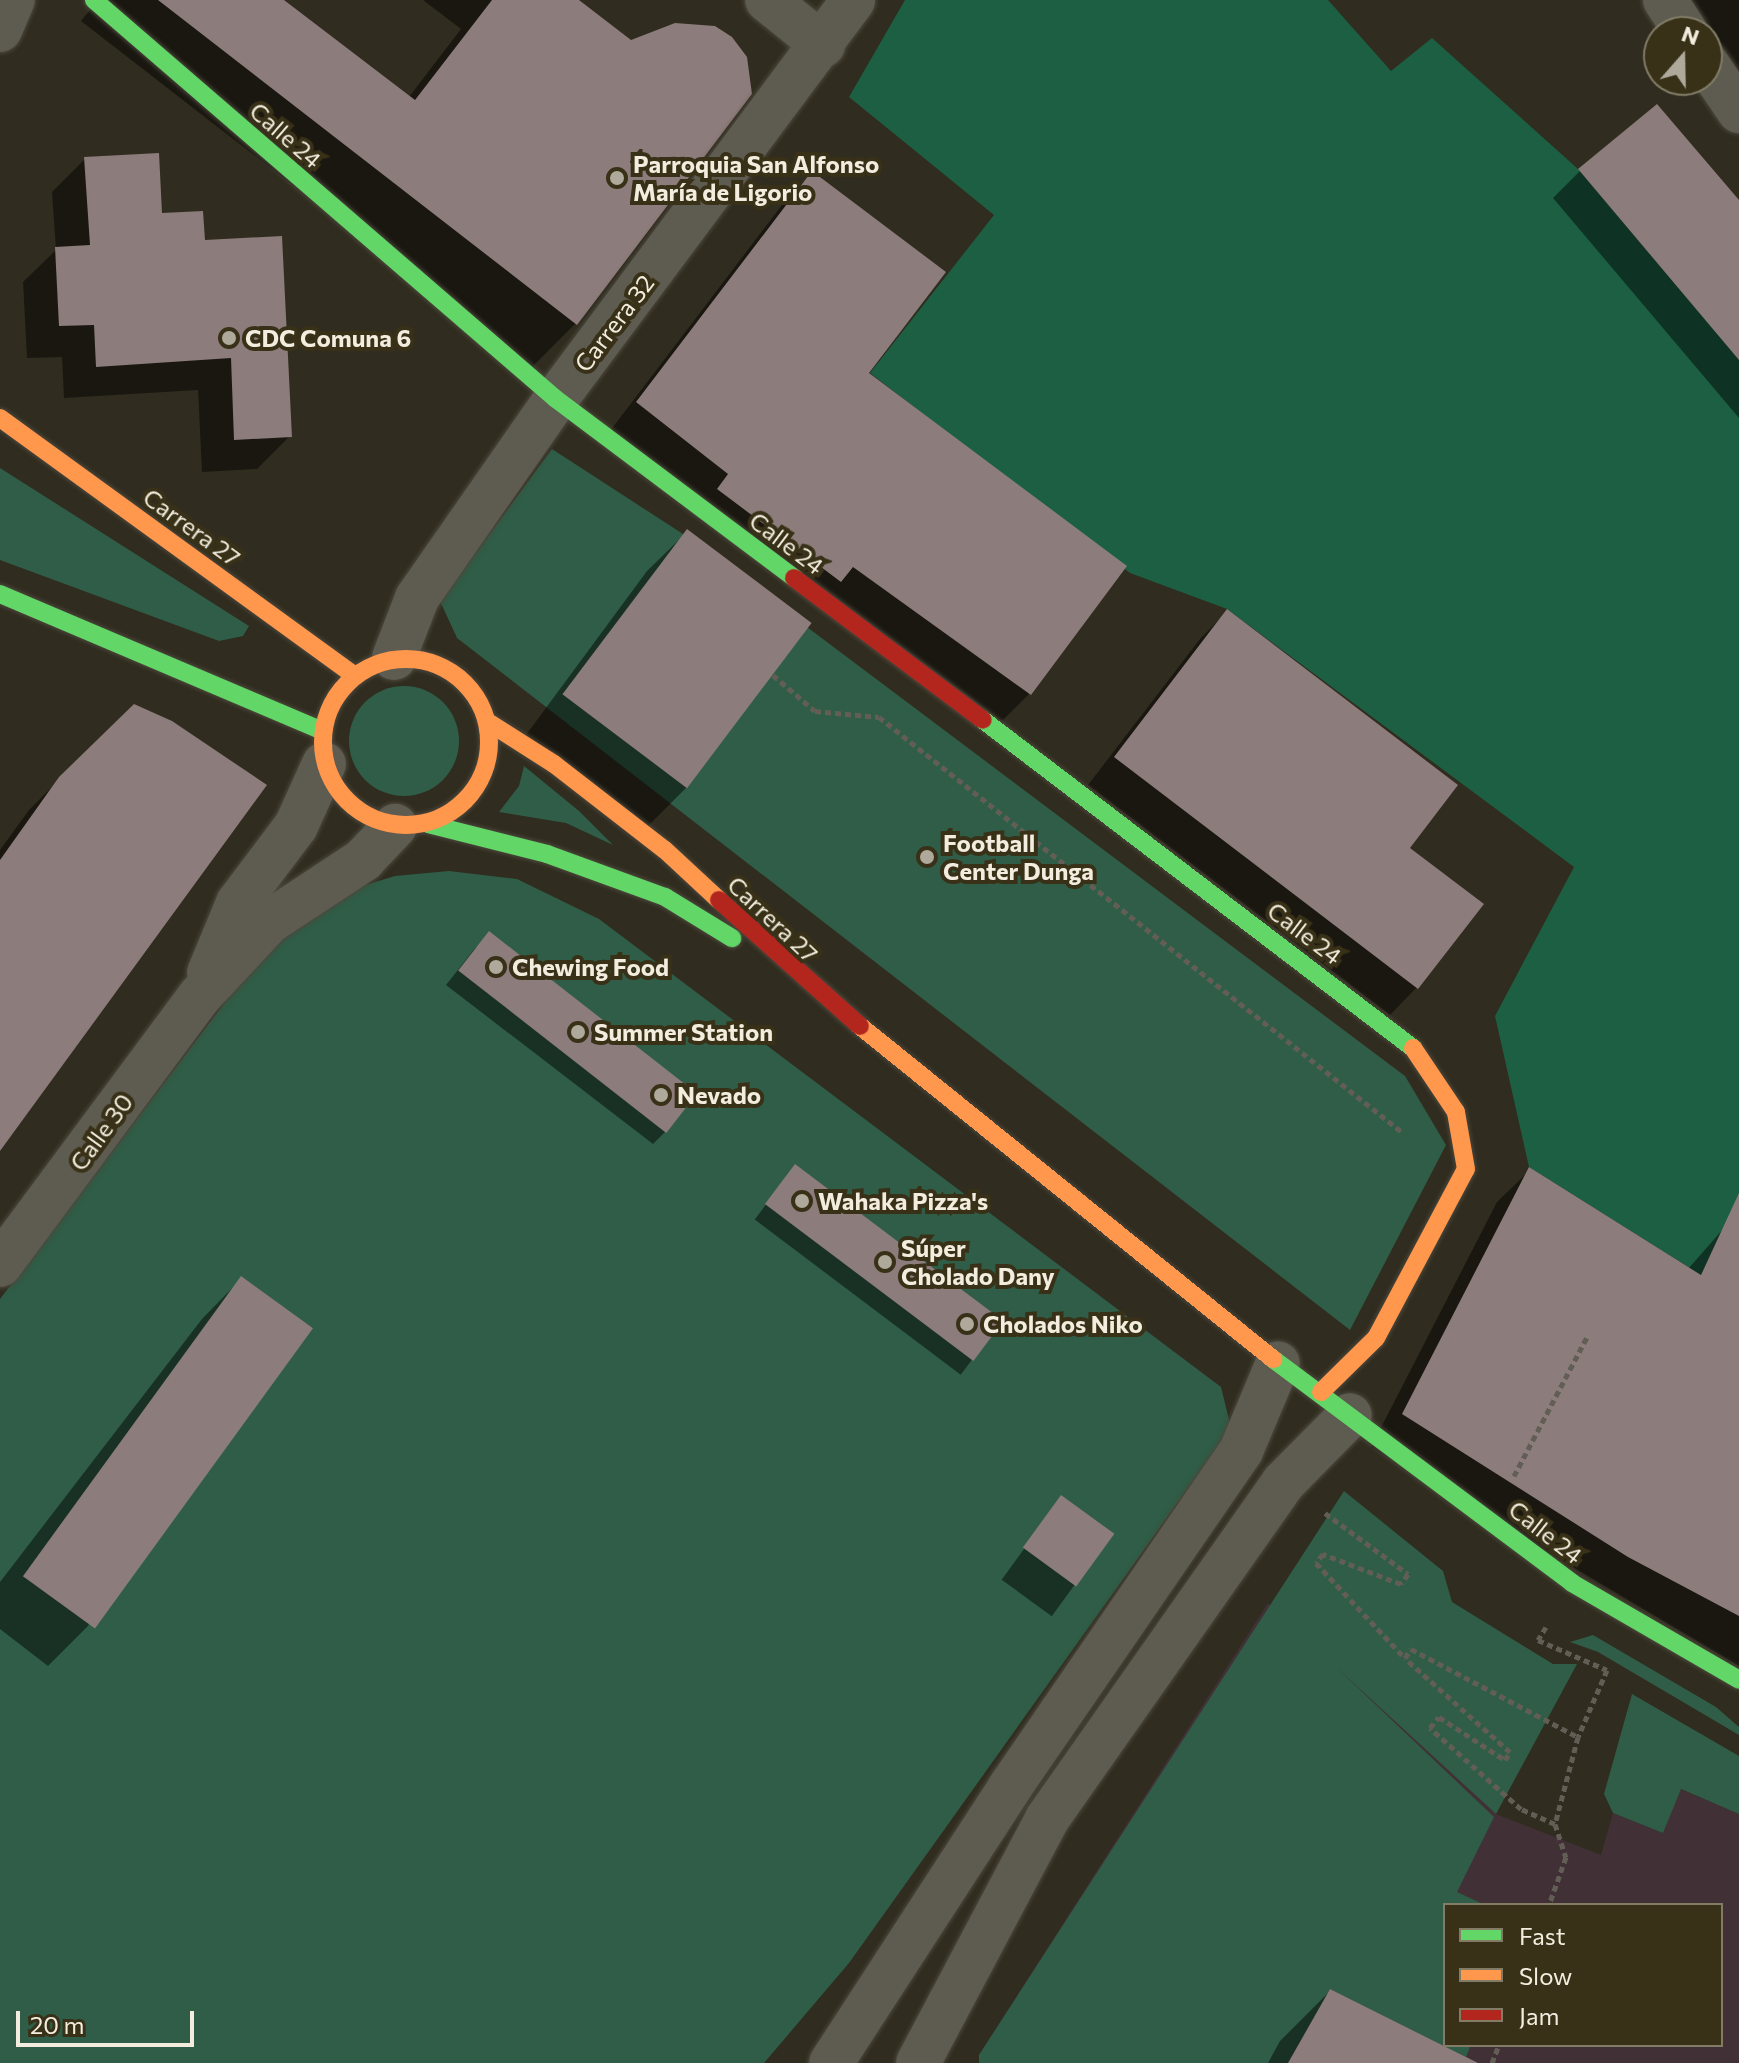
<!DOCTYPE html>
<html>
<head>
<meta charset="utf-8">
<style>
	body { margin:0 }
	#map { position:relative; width:1739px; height:2063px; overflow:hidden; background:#302c1f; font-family:Commissioner,sans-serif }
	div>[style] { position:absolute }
	.commercial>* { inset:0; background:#413137 }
	.green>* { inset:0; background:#2f5d47 }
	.round { border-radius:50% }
	.forest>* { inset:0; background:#1c5f43 }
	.shadow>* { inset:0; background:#0007; transform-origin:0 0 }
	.building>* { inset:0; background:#8c7c7b; transform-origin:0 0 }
	.path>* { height:5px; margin-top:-2.5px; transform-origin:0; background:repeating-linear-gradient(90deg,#625e56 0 6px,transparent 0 10px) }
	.roads { filter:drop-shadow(0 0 2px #4b473c) drop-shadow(0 0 2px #4b473c) }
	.street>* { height:44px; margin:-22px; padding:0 22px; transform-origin:22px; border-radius:22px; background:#5e5b51 }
	.fast>* { height:18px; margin:-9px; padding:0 9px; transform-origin:9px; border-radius:9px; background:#63d668 }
	.slow>* { height:18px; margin:-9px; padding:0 9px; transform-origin:9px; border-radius:9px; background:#ff974d }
	.slow>.ring { margin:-9px; padding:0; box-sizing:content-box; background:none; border:18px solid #ff974d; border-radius:50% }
	.jam>* { height:18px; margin:-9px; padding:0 9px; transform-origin:9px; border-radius:9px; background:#b3261e }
	.dots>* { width:22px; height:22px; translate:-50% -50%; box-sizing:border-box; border:4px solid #383017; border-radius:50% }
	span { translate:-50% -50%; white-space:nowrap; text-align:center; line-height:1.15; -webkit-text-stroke:8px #383017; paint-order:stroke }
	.street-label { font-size:24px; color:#f2edde }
	.poi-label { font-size:24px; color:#f2edde; font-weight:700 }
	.left { translate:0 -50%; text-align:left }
	.legend { position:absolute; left:1443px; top:1903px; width:280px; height:144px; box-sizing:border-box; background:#383017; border:2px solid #827c67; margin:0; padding:10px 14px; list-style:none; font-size:24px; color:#f2edde }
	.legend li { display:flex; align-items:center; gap:16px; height:40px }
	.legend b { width:40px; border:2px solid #827c67 }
	.north { position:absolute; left:1643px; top:16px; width:80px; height:80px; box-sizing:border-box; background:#383017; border:2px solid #827c67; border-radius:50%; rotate:20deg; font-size:22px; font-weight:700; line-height:32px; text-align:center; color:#f2edde }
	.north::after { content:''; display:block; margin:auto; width:28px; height:36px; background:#aea99b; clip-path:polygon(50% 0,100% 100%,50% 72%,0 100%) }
	.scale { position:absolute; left:16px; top:2011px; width:178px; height:36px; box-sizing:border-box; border:4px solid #f2edde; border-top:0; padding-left:10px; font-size:24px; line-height:28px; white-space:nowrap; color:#f2edde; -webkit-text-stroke:6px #383017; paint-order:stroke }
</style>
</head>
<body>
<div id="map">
	<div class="commercial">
		<i style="clip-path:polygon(evenodd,1268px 1603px,1496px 1814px,1601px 1855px,1613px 1813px,1663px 1833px,1680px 1789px,1739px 1814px,1739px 2063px,979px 2063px,979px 2055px,1268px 1603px,1445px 1905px,1721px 1905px,1721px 2045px,1445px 2045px,1445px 1905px)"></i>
	</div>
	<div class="green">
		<i style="clip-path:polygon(552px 449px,683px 534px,1405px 1076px,1446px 1145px,1350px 1330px,457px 638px,440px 601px)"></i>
		<i style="clip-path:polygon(0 468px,249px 626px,243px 636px,219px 641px,0 560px)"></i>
		<i class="round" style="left:349px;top:686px;width:110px;height:110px"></i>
		<i style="clip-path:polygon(524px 766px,579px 811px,613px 845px,566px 823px,499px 812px,519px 786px)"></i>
		<i style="clip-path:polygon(449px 871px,517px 879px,599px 919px,1221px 1387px,1231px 1428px,849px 1963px,764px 2063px,0 2063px,0 1299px,260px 956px,342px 892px,395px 876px)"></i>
		<i style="clip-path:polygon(1344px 1491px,1443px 1571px,1452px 1602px,1553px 1664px,1577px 1664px,1496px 1814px,1336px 1667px,1494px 1817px,1457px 1892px,1485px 1905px,1445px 1905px,1445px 2045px,1471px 2045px,1466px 2057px,1330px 1989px,1288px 2063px,979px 2063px,979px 2055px)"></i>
		<i style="clip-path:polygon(1593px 1635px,1716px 1707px,1739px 1727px,1739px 1735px,1598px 1652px,1570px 1642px)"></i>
		<i style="clip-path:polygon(1632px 1694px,1739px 1756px,1739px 1814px,1681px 1789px,1663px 1833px,1613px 1813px,1604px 1794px)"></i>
	</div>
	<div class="forest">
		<i style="clip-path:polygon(905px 0,1328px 0,1391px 71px,1432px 38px,1578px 169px,1739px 359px,1739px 1234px,1724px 1226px,1701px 1275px,1529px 1167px,1495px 1016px,1574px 867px,1227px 609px,1130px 573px,870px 373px,994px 215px,849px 97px)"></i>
	</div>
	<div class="shadow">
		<i style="clip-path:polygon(98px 0,280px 0,409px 97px,461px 29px,423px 0,576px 0,576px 323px,530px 369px,81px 21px)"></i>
		<i style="clip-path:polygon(1674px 0,1739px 0,1739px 78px,1707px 47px,1707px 32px)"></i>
		<i style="clip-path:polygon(85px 159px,203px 242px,290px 436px,257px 469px,202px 472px,198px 390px,64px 398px,62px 357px,27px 358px,23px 282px,56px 250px,52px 192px)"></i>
		<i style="clip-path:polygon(1580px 171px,1739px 204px,1739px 418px,1553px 198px)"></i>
		<i style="clip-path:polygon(812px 174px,867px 373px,1124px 567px,1029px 694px,1002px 721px,610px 431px,785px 201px)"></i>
		<i style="clip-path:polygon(687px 532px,688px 786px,648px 826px,526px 735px,647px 571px)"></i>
		<i style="clip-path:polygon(1227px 612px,1417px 987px,1390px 1015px,1088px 785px,1200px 639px)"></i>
		<i style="clip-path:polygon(66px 773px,0 1149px,0 850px,29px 810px)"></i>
		<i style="clip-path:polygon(476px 947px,666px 1131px,653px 1144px,446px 985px)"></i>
		<i style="left:795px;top:1166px;width:258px;height:67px;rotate:37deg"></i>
		<i style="clip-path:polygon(1530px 1170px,1688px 1269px,1724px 1228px,1739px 1236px,1739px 1666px,1371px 1447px,1497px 1202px)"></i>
		<i style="clip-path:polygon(241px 1279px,88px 1626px,48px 1666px,0 1629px,0 1582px,202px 1319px)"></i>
		<i style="left:1061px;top:1498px;width:62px;height:101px;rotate:36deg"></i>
		<i style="clip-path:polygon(1330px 1991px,1462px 2063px,1268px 2063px,1280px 2041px)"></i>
	</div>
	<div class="building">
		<i style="clip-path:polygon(158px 0,284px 0,415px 100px,492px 0,579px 0,631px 40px,675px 23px,715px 26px,732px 37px,747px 57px,752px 94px,577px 325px)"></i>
		<i style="clip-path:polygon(1657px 104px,1739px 200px,1739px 360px,1578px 169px)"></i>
		<i style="clip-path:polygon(159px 153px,162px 213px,203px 211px,205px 240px,282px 236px,292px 437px,234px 440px,231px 358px,96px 367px,94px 325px,59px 326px,55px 247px,90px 245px,84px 157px)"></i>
		<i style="clip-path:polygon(812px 171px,946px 272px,869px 373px,1127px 566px,1031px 695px,853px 567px,841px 582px,717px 489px,728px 474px,636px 402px)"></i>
		<i style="left:687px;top:529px;width:156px;height:207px;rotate:37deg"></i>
		<i style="clip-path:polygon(1227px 609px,1458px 785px,1410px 848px,1484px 904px,1418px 989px,1114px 757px)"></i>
		<i style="clip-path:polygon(134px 704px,172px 721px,267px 785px,0 1151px,0 860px,59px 777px)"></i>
		<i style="left:489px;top:931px;width:264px;height:50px;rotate:38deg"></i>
		<i style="left:795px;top:1164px;width:261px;height:50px;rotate:37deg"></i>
		<i style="clip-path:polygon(1529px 1167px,1701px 1275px,1739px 1193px,1739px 1616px,1628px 1557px,1402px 1414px)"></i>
		<i style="left:241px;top:1276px;width:89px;height:371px;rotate:36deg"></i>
		<i style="left:1061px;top:1495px;width:66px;height:65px;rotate:36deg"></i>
		<i style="clip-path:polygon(1330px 1989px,1478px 2063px,1288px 2063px)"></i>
	</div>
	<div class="path">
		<i style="left:773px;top:675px;width:55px;rotate:40.6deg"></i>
		<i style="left:815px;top:711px;width:64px;rotate:5.4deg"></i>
		<i style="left:879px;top:717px;width:668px;rotate:38.43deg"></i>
		<i style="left:1514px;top:1476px;width:159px;rotate:-62.3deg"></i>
		<i style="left:1325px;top:1513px;width:103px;rotate:36.3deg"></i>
		<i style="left:1408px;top:1574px;width:12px;rotate:125deg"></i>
		<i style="left:1401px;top:1584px;width:84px;rotate:-159deg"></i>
		<i style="left:1323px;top:1554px;width:11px;rotate:128deg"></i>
		<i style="left:1316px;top:1563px;width:130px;rotate:46.9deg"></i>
		<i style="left:1546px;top:1627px;width:15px;rotate:122deg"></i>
		<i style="left:1538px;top:1640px;width:75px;rotate:23.5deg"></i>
		<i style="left:1607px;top:1670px;width:73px;rotate:113.4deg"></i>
		<i style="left:1578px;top:1737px;width:90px;rotate:104.8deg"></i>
		<i style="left:1555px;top:1824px;width:35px;rotate:72deg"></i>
		<i style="left:1566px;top:1857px;width:51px;rotate:109.5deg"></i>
		<i style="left:1555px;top:1824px;width:37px;rotate:-156deg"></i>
		<i style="left:1521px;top:1809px;width:122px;rotate:-138.3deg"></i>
		<i style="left:1430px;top:1728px;width:14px;rotate:-51deg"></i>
		<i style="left:1439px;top:1717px;width:79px;rotate:33.1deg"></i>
		<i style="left:1505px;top:1760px;width:9px;rotate:-58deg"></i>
		<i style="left:1510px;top:1752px;width:141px;rotate:-138.2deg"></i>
		<i style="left:1405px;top:1658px;width:11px;rotate:-56deg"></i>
		<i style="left:1411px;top:1649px;width:189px;rotate:27.8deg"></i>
		<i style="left:1492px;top:2063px;width:19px;rotate:-69deg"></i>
	</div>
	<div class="roads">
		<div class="street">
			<i style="left:767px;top:0;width:72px;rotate:38.8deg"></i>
			<i style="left:1665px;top:0;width:38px;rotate:57deg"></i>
			<i style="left:0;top:30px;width:33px;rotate:-67deg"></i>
			<i style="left:1707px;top:64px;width:57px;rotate:55.8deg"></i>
			<i style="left:394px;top:658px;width:64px;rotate:-69deg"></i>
			<i style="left:417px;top:598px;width:243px;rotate:-55.1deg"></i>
			<i style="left:556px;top:399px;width:497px;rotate:-53.3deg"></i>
			<i style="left:209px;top:973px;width:76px;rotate:-67.5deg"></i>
			<i style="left:238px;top:903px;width:96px;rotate:-53deg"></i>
			<i style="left:296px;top:826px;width:68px;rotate:-65.7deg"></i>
			<i style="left:0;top:1265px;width:334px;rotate:-53.4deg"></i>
			<i style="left:199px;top:997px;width:103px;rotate:-47deg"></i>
			<i style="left:269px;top:922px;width:113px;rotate:-33.4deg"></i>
			<i style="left:363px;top:860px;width:47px;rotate:-46.7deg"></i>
			<i style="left:831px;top:2063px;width:329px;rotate:-57deg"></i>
			<i style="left:1010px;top:1787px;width:408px;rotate:-55.5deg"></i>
			<i style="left:1241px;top:1451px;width:95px;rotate:-67.2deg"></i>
			<i style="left:918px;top:2063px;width:276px;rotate:-62.1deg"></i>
			<i style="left:1047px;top:1819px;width:411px;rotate:-54.9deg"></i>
			<i style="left:1283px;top:1483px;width:95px;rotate:-45.4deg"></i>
		</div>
		<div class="fast">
			<i style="left:94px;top:0;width:610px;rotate:40.82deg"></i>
			<i style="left:556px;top:399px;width:298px;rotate:36.9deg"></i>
			<i style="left:0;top:594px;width:350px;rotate:23deg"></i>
			<i style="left:983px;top:720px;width:541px;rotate:37.34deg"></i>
			<i style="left:428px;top:824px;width:123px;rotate:14.1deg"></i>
			<i style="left:547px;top:854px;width:126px;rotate:20deg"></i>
			<i style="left:665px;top:897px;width:79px;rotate:31.5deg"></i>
			<i style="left:1273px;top:1359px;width:374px;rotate:36.8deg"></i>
			<i style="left:1572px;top:1583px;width:193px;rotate:30.1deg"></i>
		</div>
		<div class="slow">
			<i style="left:0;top:418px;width:439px;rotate:36deg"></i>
			<i class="ring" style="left:323px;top:659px;width:148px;height:148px"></i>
			<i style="left:488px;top:722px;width:78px;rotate:32.5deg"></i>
			<i style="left:554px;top:764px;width:140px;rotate:37.8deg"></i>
			<i style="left:665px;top:850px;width:74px;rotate:42.8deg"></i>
			<i style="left:860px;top:1026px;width:531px;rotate:38.88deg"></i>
			<i style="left:1321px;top:1392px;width:77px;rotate:-44.5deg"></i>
			<i style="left:1376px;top:1338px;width:191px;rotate:-62deg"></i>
			<i style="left:1466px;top:1169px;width:58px;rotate:-100deg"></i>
			<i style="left:1456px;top:1112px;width:77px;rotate:-123.9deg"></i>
		</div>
		<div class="jam">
			<i style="left:794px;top:578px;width:236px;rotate:36.9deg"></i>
			<i style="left:719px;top:900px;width:189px;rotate:41.8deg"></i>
		</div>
	</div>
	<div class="dots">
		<i style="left:617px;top:178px;background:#aea99b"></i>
		<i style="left:229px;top:338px;background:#aea99b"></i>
		<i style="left:927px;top:857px;background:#aea99b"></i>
		<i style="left:496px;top:967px;background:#aea99b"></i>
		<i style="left:578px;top:1032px;background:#aea99b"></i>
		<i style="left:661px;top:1095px;background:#aea99b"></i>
		<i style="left:802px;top:1201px;background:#aea99b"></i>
		<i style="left:885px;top:1262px;background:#aea99b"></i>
		<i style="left:967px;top:1324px;background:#aea99b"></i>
	</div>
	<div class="street-label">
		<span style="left:286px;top:135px;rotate:41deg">Calle 24</span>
		<span style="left:614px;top:323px;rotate:-53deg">Carrera 32</span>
		<span style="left:192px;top:527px;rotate:36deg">Carrera 27</span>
		<span style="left:787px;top:543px;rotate:37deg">Calle 24</span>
		<span style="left:773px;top:919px;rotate:43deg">Carrera 27</span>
		<span style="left:1305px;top:933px;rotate:37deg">Calle 24</span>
		<span style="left:101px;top:1132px;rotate:-54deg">Calle 30</span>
		<span style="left:1546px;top:1532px;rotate:38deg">Calle 24</span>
	</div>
	<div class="poi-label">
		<span class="left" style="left:633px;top:178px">Parroquia San Alfonso<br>María de Ligorio</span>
		<span class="left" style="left:245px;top:338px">CDC Comuna 6</span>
		<span class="left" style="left:943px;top:857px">Football<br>Center Dunga</span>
		<span class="left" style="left:512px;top:967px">Chewing Food</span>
		<span class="left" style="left:594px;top:1032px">Summer Station</span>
		<span class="left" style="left:677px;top:1095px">Nevado</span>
		<span class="left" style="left:818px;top:1201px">Wahaka Pizza's</span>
		<span class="left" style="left:901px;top:1262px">Súper<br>Cholado Dany</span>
		<span class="left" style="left:983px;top:1324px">Cholados Niko</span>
	</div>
	<ul class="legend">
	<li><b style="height:10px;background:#63d668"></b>Fast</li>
	<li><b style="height:10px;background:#ff974d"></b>Slow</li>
	<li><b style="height:10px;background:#b3261e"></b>Jam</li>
	</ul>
	<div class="north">N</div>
	<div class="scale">20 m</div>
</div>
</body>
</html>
